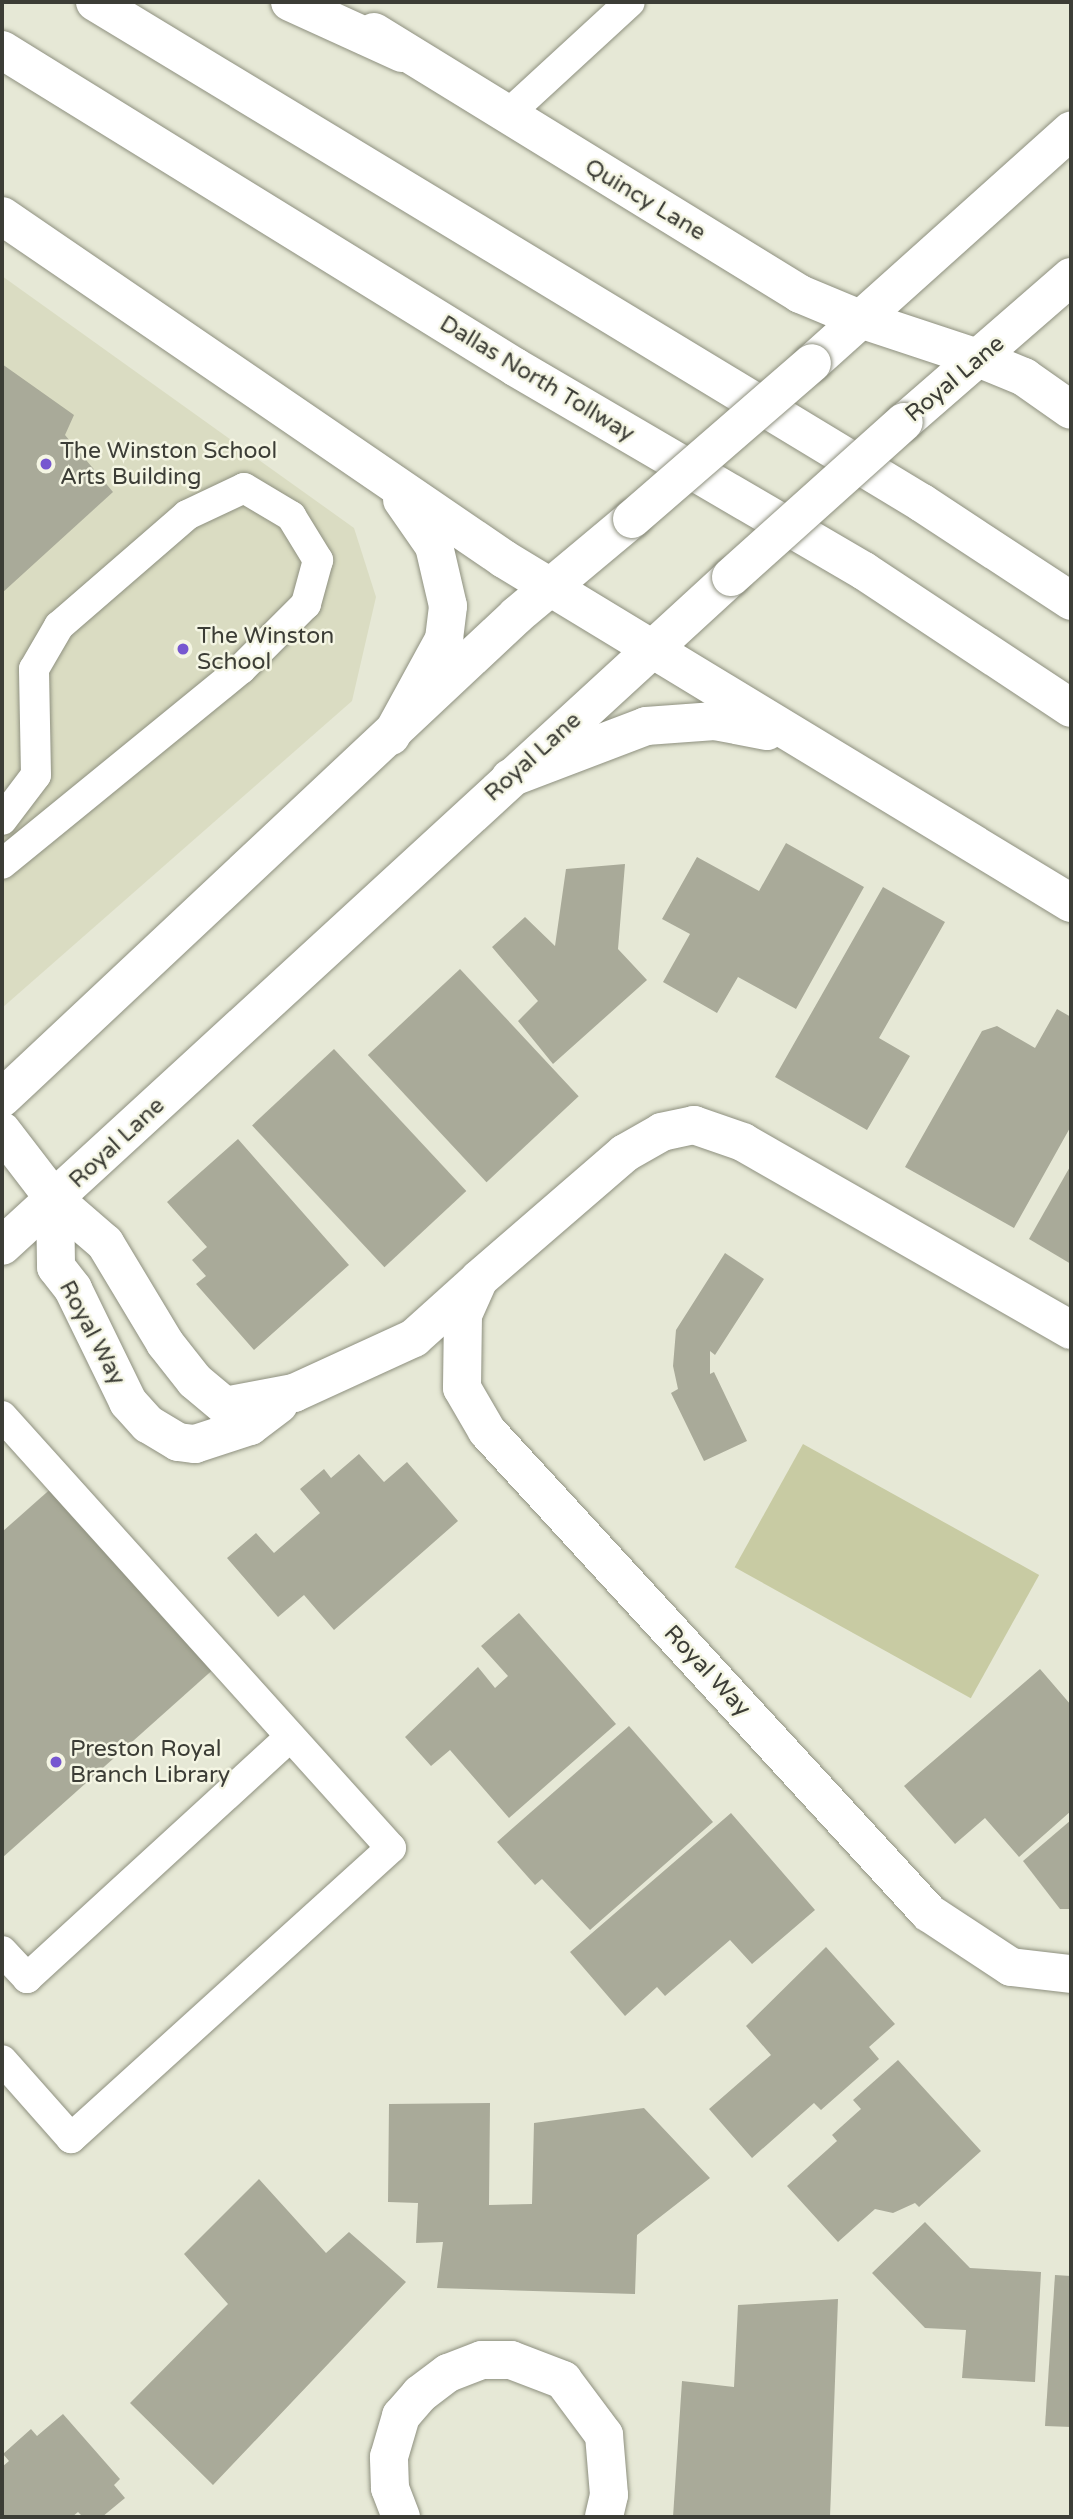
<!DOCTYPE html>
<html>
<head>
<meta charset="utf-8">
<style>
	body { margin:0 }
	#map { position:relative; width:1073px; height:2519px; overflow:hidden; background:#e6e8d6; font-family:"Varela Round",sans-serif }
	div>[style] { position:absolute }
	.built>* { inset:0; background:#dadcc2 }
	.green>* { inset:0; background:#c8cba3; transform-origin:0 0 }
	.building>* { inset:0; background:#a9aa99; transform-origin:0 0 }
	.roads { filter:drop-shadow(0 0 2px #8e907f) drop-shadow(0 0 2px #8e907f) }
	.lane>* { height:30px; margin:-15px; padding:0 15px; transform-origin:15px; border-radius:15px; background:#fff }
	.street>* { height:38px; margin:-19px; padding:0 19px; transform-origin:19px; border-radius:19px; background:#fff }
	.secondary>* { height:38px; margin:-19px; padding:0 19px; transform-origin:19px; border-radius:19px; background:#fff }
	.highway>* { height:38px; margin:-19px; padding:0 19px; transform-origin:19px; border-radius:19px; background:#fff }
	.bridges { filter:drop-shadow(0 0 2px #8e907f) drop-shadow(0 0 2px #8e907f) }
	.secondary-bridge>* { height:38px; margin:-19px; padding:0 19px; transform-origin:19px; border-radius:19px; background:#fff }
	.dots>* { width:19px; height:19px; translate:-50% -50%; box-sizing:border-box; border:4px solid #f4f5e3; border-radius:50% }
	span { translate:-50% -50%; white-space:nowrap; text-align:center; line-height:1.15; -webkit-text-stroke:5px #f4f5e3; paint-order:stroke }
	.street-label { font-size:23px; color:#3c3d36 }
	.poi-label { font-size:23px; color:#3c3d36 }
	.left { translate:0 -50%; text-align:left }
	.frame { position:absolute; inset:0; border:4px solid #3c3d36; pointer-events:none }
</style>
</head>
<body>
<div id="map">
	<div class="built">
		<i style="clip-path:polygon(2px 276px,354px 528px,376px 597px,352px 701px,2px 1008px)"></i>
	</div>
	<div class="green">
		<i style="left:803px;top:1444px;width:270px;height:141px;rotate:29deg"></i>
	</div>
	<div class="building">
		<i style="clip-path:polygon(2px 364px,74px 415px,65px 435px,113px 492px,2px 593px)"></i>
		<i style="clip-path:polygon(786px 843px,864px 887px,796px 1009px,738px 977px,717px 1013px,663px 982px,690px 934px,662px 919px,697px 857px,759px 891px)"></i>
		<i style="clip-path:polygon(625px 864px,618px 949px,647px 980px,553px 1064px,518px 1021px,538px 1001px,492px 947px,525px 917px,555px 946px,566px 869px)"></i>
		<i style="clip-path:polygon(883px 887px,945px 922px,879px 1038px,910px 1056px,867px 1130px,775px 1077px)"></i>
		<i style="left:460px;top:969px;width:174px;height:126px;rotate:47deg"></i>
		<i style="clip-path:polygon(1057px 1009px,1071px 1017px,1071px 1126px,1014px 1228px,905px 1167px,982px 1031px,997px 1026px,1035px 1048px)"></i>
		<i style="left:334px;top:1049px;width:194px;height:112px;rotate:47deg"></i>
		<i style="clip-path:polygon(238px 1139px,349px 1265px,254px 1350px,196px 1284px,206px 1276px,192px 1260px,207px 1247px,167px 1202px)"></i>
		<i style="clip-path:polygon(1071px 1165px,1071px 1264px,1029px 1239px)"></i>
		<i style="clip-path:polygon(725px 1253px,764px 1279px,715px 1355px,710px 1351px,710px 1374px,714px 1372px,747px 1441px,704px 1461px,671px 1393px,678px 1389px,673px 1366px,676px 1330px)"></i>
		<i style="clip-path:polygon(359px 1454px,384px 1482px,407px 1462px,458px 1521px,334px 1630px,304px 1595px,278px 1617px,227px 1558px,256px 1533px,274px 1553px,320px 1513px,300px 1489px,324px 1469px,331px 1478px)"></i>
		<i style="clip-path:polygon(55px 1485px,217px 1666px,2px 1858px,2px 1532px)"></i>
		<i style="clip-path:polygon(519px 1613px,616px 1724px,509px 1818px,450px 1750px,431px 1766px,405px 1737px,478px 1667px,495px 1688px,508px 1676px,481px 1646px)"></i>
		<i style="clip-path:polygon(1040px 1669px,1071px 1705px,1071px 1811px,1019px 1857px,985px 1818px,955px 1844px,904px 1786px)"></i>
		<i style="clip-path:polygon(629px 1726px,713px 1822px,590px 1930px,542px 1879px,535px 1885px,497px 1842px)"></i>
		<i style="clip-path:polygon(731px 1813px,815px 1910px,752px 1964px,730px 1940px,665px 1996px,657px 1987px,625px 2016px,570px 1952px)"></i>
		<i style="clip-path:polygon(1071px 1820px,1071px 1909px,1060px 1909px,1023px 1861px)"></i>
		<i style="clip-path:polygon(826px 1947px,895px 2024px,869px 2047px,879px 2059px,821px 2110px,814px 2103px,752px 2158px,709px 2109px,771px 2055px,746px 2026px)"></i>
		<i style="clip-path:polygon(898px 2060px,981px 2151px,919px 2207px,915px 2203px,893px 2213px,875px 2209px,838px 2242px,787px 2186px,837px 2141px,832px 2135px,861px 2109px,853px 2100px)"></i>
		<i style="clip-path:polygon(490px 2103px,489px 2205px,532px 2204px,534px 2123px,644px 2108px,710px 2178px,637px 2235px,635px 2294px,437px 2288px,443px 2242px,416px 2243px,418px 2203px,388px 2202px,389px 2104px)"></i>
		<i style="clip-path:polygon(259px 2179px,326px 2253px,349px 2232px,406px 2282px,213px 2485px,130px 2403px,228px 2304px,184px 2254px)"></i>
		<i style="clip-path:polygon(925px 2222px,970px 2268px,1041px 2272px,1035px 2382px,962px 2378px,966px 2330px,925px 2328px,872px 2273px)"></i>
		<i style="clip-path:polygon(1055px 2275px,1071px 2276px,1071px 2427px,1045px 2426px)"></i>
		<i style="clip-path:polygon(838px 2299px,830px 2517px,673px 2517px,682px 2381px,734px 2387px,738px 2305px)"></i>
		<i style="clip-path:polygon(63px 2414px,120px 2479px,114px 2485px,125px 2498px,102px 2517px,83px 2517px,78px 2512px,72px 2517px,2px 2517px,2px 2467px,9px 2461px,3px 2454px,31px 2429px,37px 2436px)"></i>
	</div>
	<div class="roads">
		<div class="lane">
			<i style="left:506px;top:116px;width:168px;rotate:-42.6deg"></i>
			<i style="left:2px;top:820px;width:56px;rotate:-52.9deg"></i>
			<i style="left:36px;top:775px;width:106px;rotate:-91.1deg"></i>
			<i style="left:34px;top:669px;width:50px;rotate:-59.8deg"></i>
			<i style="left:59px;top:626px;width:169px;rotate:-40.9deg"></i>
			<i style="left:187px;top:515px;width:63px;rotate:-25.3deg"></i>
			<i style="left:244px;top:488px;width:55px;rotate:30.8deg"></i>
			<i style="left:291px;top:516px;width:52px;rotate:58.5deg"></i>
			<i style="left:318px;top:560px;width:46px;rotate:105.3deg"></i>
			<i style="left:306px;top:604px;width:92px;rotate:135deg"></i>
			<i style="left:241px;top:669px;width:308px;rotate:140.8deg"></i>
			<i style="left:2px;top:1416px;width:581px;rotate:48deg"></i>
			<i style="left:391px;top:1848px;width:432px;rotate:137.8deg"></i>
			<i style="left:71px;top:2138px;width:104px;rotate:-131.5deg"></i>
			<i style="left:2px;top:1951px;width:37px;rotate:47deg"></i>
			<i style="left:27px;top:1978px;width:357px;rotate:-42.5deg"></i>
		</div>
		<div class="street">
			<i style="left:55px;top:1200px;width:66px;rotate:40.7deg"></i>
			<i style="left:105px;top:1243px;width:117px;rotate:59deg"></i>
			<i style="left:165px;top:1343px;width:48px;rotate:51.7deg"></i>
			<i style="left:195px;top:1381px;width:39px;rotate:40deg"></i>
			<i style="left:225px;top:1406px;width:70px;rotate:-10.7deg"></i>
			<i style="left:294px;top:1393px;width:132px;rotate:-24.6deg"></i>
			<i style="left:414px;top:1338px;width:82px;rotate:-42deg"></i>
			<i style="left:55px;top:1200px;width:67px;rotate:89.1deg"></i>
			<i style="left:56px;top:1267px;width:28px;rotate:52deg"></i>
			<i style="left:73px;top:1289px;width:126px;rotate:64deg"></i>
			<i style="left:128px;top:1402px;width:30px;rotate:48deg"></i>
			<i style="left:148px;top:1424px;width:35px;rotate:31deg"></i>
			<i style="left:178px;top:1442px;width:17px;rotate:7deg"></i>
			<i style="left:195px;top:1444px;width:58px;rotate:-18.1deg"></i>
			<i style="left:250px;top:1426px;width:36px;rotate:-37deg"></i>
			<i style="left:1071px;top:1330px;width:378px;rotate:-150.2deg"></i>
			<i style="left:743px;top:1142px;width:52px;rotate:-160.9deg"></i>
			<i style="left:694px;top:1125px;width:33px;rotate:168deg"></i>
			<i style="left:662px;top:1132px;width:43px;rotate:150.4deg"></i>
			<i style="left:625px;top:1153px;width:193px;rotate:139.2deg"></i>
			<i style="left:479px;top:1279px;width:39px;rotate:114deg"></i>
			<i style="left:463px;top:1315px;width:73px;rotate:90.8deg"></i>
			<i style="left:462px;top:1388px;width:50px;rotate:59.8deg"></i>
			<i style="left:487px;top:1431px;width:654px;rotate:47.48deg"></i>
			<i style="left:929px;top:1913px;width:98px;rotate:33.4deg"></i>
			<i style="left:1011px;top:1967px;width:60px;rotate:6.7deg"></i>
			<i style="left:401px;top:2517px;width:31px;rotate:-111deg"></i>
			<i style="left:390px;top:2488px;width:31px;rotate:-92deg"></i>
			<i style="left:389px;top:2457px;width:43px;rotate:-73.7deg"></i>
			<i style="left:401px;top:2416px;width:29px;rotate:-49deg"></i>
			<i style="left:420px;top:2394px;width:35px;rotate:-37deg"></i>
			<i style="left:448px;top:2373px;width:36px;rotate:-21deg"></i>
			<i style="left:482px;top:2360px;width:29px"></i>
			<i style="left:511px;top:2360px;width:56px;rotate:21deg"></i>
			<i style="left:563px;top:2380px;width:69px;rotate:53.3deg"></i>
			<i style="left:604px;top:2435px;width:60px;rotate:85.2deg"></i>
			<i style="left:609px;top:2495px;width:23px;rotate:103deg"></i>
		</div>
		<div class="secondary">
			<i style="left:374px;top:32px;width:500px;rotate:31.59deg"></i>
			<i style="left:800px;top:294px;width:65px;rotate:22.6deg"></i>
			<i style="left:860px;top:319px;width:124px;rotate:18.3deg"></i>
			<i style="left:812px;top:363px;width:348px;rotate:-41.9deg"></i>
			<i style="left:904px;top:422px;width:221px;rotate:-41deg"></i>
			<i style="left:2px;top:1098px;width:706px;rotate:-43.16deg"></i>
			<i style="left:517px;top:615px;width:150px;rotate:-39.9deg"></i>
			<i style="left:2px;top:1131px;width:87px;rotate:52.5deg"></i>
			<i style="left:2px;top:1246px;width:989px;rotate:-42.54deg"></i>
		</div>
		<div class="highway">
			<i style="left:95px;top:2px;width:967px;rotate:31.21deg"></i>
			<i style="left:922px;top:503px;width:178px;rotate:33.3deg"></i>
			<i style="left:290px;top:2px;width:123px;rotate:24.5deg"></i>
			<i style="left:2px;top:50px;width:603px;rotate:31.71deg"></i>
			<i style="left:515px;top:367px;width:404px;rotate:30.3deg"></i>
			<i style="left:864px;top:571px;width:248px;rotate:33.5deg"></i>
			<i style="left:2px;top:216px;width:608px;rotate:34.34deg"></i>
			<i style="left:504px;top:559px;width:663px;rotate:31.25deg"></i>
			<i style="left:978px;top:358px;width:50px;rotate:22.4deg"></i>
			<i style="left:1024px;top:377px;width:57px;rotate:35.1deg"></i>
			<i style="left:391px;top:736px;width:111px;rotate:-61.3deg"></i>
			<i style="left:444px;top:639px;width:33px;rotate:-83deg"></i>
			<i style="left:448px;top:606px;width:62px;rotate:-103.1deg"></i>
			<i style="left:434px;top:546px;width:56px;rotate:-124.8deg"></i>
			<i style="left:510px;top:778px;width:146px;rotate:-20.9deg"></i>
			<i style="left:646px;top:726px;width:69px;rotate:-4.1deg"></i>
			<i style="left:715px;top:721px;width:53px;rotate:10.9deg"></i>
		</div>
	</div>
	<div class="bridges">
		<div class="secondary-bridge">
			<i style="left:632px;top:519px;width:238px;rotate:-40.9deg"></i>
			<i style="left:731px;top:577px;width:232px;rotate:-41.9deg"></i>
		</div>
	</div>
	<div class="dots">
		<i style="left:46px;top:464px;background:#7657d0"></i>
		<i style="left:183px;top:649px;background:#7657d0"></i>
		<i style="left:56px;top:1762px;background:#7657d0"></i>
	</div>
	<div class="street-label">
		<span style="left:645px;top:200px;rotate:31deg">Quincy Lane</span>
		<span style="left:537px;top:379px;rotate:31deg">Dallas North Tollway</span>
		<span style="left:955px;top:379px;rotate:-40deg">Royal Lane</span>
		<span style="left:533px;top:757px;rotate:-42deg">Royal Lane</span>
		<span style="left:117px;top:1143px;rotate:-43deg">Royal Lane</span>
		<span style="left:92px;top:1333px;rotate:62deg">Royal Way</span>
		<span style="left:707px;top:1671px;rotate:47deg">Royal Way</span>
	</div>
	<div class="poi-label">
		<span class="left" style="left:60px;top:464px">The Winston School<br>Arts Building</span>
		<span class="left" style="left:197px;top:649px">The Winston<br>School</span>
		<span class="left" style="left:70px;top:1762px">Preston Royal<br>Branch Library</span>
	</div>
	<div class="frame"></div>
</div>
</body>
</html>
